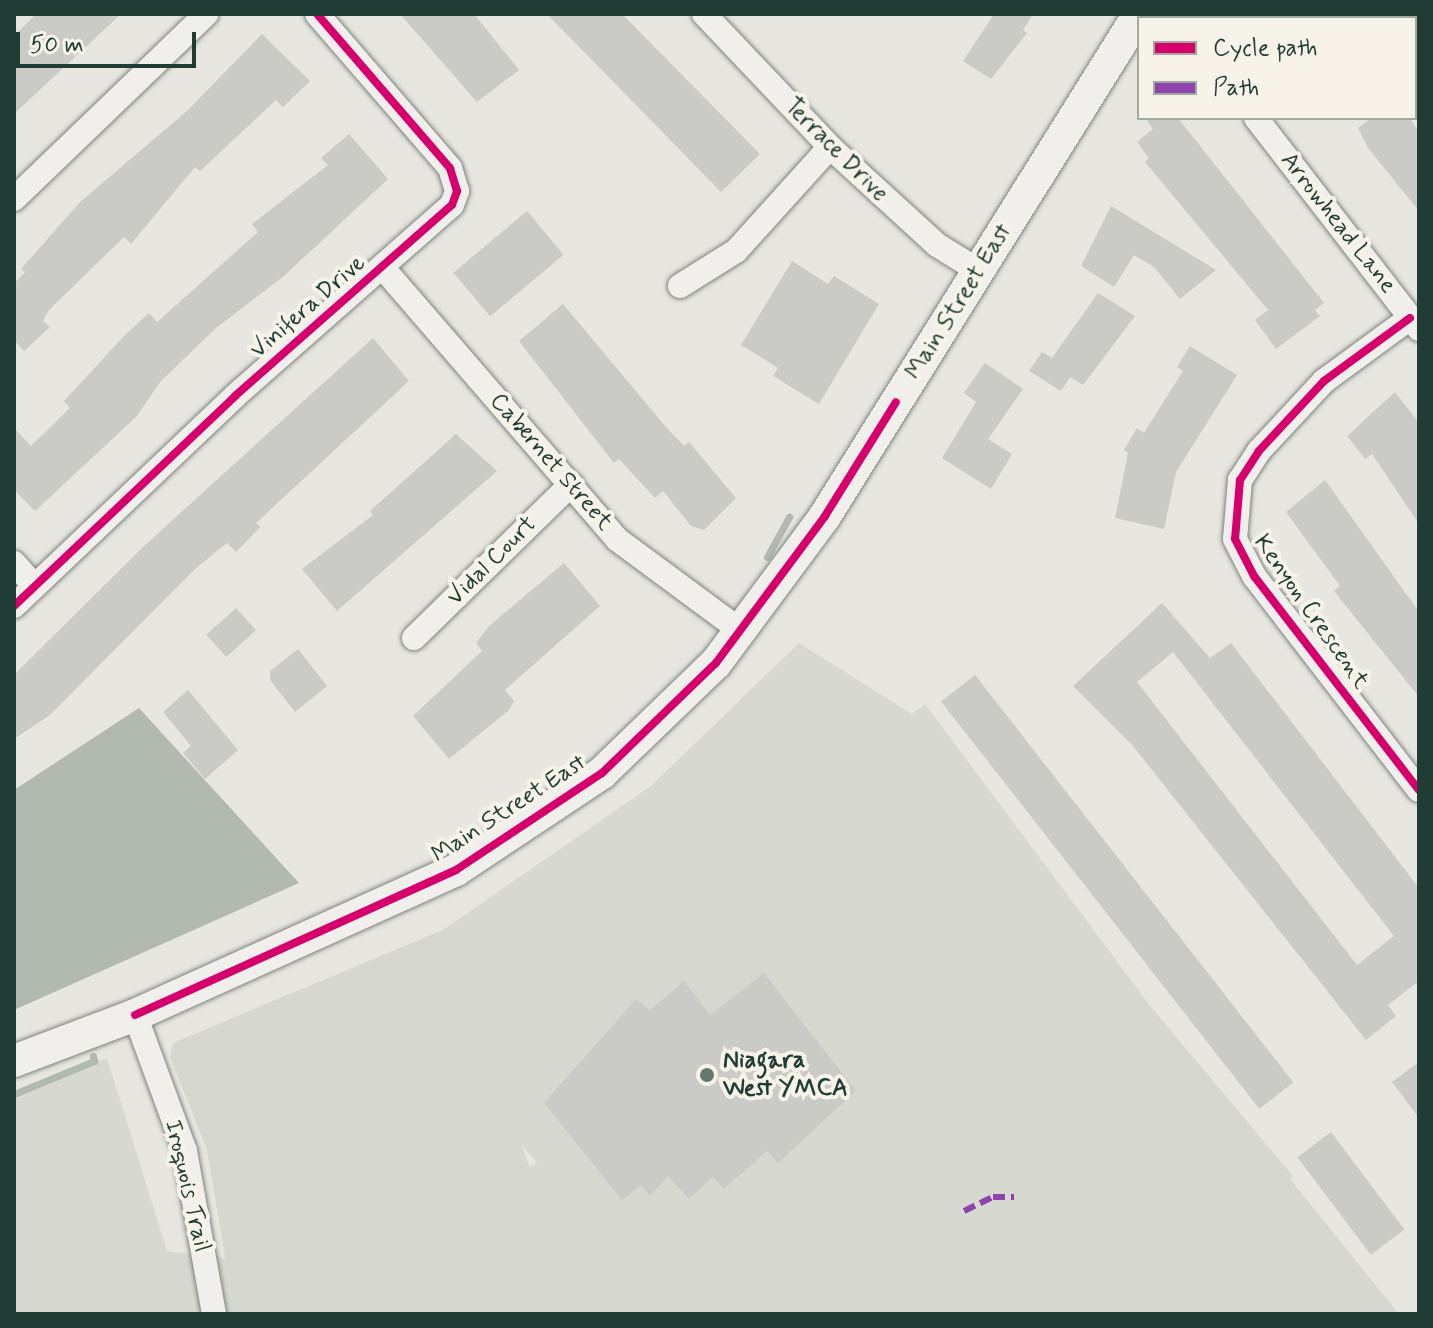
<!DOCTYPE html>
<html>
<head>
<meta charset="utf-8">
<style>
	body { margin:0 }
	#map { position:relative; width:1433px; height:1328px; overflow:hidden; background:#e7e6e0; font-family:Mynerve,sans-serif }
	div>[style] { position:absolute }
	.built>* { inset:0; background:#d7d9d0 }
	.green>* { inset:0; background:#d6d8cf }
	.water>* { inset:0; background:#b2b9b0 }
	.stream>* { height:7px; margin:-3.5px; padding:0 3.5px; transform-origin:3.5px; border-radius:3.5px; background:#b2b9b0 }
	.building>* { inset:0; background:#cacbc6; transform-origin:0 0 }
	.roads { filter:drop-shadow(0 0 2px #7e847f) drop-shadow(0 0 2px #7e847f) }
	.minor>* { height:24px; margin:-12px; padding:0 12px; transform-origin:12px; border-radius:12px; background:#f0efeb }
	.major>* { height:32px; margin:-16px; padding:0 16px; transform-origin:16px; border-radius:16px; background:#f0efeb }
	.quiet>* { height:6px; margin-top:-3px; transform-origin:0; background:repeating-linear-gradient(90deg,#8e44ad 0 12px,transparent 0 18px) }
	.cycleway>* { height:8px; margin:-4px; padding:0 4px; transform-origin:4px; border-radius:4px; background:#d6006c }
	.dots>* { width:22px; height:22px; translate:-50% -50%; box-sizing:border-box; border:4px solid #f7f3e8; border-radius:50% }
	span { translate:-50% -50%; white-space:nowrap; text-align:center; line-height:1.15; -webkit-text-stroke:8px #f7f3e8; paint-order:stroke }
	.street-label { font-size:24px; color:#1f3d34 }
	.poi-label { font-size:24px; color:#1f3d34; font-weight:700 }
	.left { translate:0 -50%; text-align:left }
	.frame { position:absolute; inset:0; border:16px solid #1f3d34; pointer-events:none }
	.legend { position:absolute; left:1137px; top:16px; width:280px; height:104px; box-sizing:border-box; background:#f7f3e8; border:2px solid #a1aaa0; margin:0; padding:10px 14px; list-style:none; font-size:24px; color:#1f3d34 }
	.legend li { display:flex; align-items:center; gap:16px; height:40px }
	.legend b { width:40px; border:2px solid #a1aaa0 }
	.scale { position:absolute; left:16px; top:32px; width:180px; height:36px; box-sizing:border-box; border:4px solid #1f3d34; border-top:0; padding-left:10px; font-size:24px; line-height:28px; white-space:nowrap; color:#1f3d34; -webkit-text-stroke:6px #f7f3e8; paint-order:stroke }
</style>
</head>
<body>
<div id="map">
	<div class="built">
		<i style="clip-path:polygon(799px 643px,912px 714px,925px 704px,1151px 1007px,1293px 1176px,1135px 1314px,14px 1314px,14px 1099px,107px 1058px,167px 1251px,282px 1266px,537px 1163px,375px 977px,651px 786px)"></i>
	</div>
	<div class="green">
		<i style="clip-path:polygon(621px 873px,639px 875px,653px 887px,659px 900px,655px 920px,556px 1008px,525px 1006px,511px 982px,516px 962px)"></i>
		<i style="clip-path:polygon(728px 890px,957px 1183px,1151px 1007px,1399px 1314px,1124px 1314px,1257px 1196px,1137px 1037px,980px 1177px,986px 1187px,964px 1205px,873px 1099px,877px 1090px,825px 1017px,769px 957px,774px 951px,761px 938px,747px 949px,736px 948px,731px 929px,709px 919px,710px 907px)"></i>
		<i style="clip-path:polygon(445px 929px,504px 1034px,503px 1098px,534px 1178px,400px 1236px,408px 1260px,306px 1305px,243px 1296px,229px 1280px,207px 1150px,170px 1057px,173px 1043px)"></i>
		<i style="clip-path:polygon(753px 960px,764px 973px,710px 1015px,690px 990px,724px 964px)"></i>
	</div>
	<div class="water">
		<i style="clip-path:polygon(139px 708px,299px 883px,14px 1010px,14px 790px)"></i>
	</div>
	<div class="stream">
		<i style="left:767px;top:557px;width:46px;rotate:-61.2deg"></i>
		<i style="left:14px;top:1094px;width:87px;rotate:-22.4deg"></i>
		<i style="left:94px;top:1061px;width:5px;rotate:-101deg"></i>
	</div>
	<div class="building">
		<i style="clip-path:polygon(36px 14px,121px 14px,14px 114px,14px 36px)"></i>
		<i style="clip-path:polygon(400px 14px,474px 14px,519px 70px,477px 102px)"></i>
		<i style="clip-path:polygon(547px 14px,622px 14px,760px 154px,721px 192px)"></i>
		<i style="clip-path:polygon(994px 14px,1033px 14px,1023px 30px,1027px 33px,991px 79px,963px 61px)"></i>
		<i style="clip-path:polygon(262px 34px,310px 81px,283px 107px,276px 100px,200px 171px,195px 167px,131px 244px,124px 237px,49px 310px,43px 321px,50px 327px,24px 351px,14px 340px,14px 283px,25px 273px,21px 269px,80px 202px,187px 111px)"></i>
		<i style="clip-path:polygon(1145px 118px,1178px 118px,1324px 303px,1315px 310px,1320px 316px,1276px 349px,1255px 320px,1268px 310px,1145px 162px,1149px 158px,1137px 142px,1153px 129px)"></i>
		<i style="clip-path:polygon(1371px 118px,1409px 118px,1419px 131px,1419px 211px,1368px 148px,1358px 128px)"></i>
		<i style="clip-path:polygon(349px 134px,388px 179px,284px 276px,216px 328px,161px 381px,136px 417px,35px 511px,14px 490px,14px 428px,31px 446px,70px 408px,64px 401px,124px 336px,149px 313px,157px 322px,258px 232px,252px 224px,328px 165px,321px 158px)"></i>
		<i style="clip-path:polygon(1111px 206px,1216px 270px,1180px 299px,1154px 267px,1134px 255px,1114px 287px,1081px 266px)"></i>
		<i style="left:527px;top:211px;width:57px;height:96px;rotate:50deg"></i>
		<i style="clip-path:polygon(792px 261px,828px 284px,834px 276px,879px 304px,819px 404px,773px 376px,778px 368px,741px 345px)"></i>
		<i style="clip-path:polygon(1098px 293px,1135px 316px,1083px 385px,1070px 377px,1061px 391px,1029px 371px,1042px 352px,1052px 358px)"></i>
		<i style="clip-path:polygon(563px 304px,665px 426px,684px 446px,689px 442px,736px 498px,704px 530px,691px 526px,663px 491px,655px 498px,619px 459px,614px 463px,519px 341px)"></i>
		<i style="clip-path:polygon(373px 338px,409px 381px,256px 523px,260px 527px,236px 552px,227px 543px,195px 569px,50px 715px,14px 739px,14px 675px,144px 546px)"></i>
		<i style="clip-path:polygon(1190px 346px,1237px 375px,1176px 472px,1164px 529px,1115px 518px,1128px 453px,1124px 450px,1137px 428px,1144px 433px,1183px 371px,1177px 367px)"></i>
		<i style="clip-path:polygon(985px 363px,1023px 389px,988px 439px,1012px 454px,991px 489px,942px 458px,976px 402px,964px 393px)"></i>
		<i style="clip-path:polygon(1395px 392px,1419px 423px,1419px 524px,1372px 454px,1365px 459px,1347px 436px)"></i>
		<i style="clip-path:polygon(456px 434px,497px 471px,337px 611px,302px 569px,373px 515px,370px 511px)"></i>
		<i style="clip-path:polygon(1325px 480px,1419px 612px,1419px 697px,1334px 591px,1340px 586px,1286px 512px)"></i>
		<i style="clip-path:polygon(564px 563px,600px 606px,505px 690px,514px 701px,509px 710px,449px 759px,413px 716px,482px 651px,476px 643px,489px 626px)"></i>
		<i style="clip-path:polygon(evenodd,1162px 603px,1210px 658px,1231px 643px,1419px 888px,1419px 981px,1388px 1005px,1396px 1016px,1366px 1040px,1133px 746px,1073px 686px,1162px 603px,1173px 652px,1394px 936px,1357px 965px,1137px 682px,1173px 652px)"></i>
		<i style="left:236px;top:608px;width:30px;height:40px;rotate:48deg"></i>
		<i style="clip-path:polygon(298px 649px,327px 686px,295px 712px,270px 680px,270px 671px)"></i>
		<i style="left:975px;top:675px;width:517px;height:43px;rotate:52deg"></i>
		<i style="clip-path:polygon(188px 690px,238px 750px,205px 779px,183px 753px,191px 746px,163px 712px)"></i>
		<i style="clip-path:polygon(764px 973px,856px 1091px,778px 1163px,767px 1151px,724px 1189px,713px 1177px,689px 1199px,668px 1176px,650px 1196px,641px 1185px,622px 1200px,544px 1103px,636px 999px,650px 1010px,684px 981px,710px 1015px)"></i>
		<i style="clip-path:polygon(1419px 1062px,1419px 1118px,1392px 1082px)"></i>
		<i style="left:1331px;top:1132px;width:122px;height:42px;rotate:53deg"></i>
	</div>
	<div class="roads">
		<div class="minor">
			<i style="left:704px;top:14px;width:183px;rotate:46.5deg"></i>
			<i style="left:830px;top:147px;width:145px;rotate:42.5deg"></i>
			<i style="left:937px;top:245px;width:49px;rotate:31.8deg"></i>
			<i style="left:1256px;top:118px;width:267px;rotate:52.3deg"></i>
			<i style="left:14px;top:199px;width:267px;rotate:-43.9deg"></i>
			<i style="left:383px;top:268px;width:359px;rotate:49.2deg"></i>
			<i style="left:618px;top:540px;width:153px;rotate:36.5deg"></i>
			<i style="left:680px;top:286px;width:66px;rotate:-32deg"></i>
			<i style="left:736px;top:251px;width:140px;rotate:-47.9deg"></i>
			<i style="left:1410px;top:318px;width:107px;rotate:143.8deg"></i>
			<i style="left:1324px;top:381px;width:96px;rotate:132.9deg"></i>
			<i style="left:1259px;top:451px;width:35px;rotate:123deg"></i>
			<i style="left:1240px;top:480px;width:59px;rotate:94.8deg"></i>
			<i style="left:1235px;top:539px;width:42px;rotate:62.8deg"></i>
			<i style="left:1254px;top:576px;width:270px;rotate:52.4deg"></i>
			<i style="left:14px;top:563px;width:30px;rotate:48deg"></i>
			<i style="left:14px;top:606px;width:305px;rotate:-43.5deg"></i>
			<i style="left:235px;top:396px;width:289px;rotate:-41.4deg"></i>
			<i style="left:452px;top:205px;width:15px;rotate:-70deg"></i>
			<i style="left:457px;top:191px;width:24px;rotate:-107deg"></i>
			<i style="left:450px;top:168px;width:203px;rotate:-130.8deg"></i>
			<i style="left:414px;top:638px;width:220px;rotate:-44.4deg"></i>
			<i style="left:135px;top:1015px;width:145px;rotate:69.8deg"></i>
			<i style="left:185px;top:1151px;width:166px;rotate:79.9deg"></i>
		</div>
		<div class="major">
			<i style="left:14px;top:1061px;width:129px;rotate:-20.8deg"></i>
			<i style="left:135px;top:1015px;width:352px;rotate:-24.3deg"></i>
			<i style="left:456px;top:870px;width:175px;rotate:-33.6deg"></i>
			<i style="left:602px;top:773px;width:158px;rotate:-44deg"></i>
			<i style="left:716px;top:663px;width:183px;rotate:-53.4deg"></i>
			<i style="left:825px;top:516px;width:592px;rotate:-57.97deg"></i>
		</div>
	</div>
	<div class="quiet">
		<i style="left:964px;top:1211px;width:32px;rotate:-26deg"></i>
		<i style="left:993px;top:1197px;width:21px"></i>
	</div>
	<div class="cycleway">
		<i style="left:1410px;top:318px;width:107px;rotate:143.8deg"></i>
		<i style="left:1324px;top:381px;width:96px;rotate:132.9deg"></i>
		<i style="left:1259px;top:451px;width:35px;rotate:123deg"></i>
		<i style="left:1240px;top:480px;width:59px;rotate:94.8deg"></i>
		<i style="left:1235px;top:539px;width:42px;rotate:62.8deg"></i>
		<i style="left:1254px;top:576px;width:270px;rotate:52.4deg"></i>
		<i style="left:14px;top:606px;width:305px;rotate:-43.5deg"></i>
		<i style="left:235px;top:396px;width:289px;rotate:-41.4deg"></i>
		<i style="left:452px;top:205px;width:15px;rotate:-70deg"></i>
		<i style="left:457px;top:191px;width:24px;rotate:-107deg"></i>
		<i style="left:450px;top:168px;width:203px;rotate:-130.8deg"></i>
		<i style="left:135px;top:1015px;width:352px;rotate:-24.3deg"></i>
		<i style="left:456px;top:870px;width:175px;rotate:-33.6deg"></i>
		<i style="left:602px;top:773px;width:158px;rotate:-44deg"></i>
		<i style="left:716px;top:663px;width:183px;rotate:-53.4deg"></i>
		<i style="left:825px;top:516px;width:134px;rotate:-58.1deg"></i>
	</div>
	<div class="dots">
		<i style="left:707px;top:1075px;background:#657870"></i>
	</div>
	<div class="street-label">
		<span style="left:836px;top:150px;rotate:45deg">Terrace Drive</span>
		<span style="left:1338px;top:223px;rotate:52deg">Arrowhead Lane</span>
		<span style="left:959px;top:302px;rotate:-58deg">Main Street East</span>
		<span style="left:308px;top:307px;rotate:-41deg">Vinifera Drive</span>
		<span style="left:551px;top:462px;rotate:49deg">Cabernet Street</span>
		<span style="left:492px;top:561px;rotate:-45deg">Vidal Court</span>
		<span style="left:1311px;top:612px;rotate:55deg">Kenyon Crescent</span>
		<span style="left:509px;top:809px;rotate:-33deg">Main Street East</span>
		<span style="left:187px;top:1186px;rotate:77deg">Iroquois Trail</span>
	</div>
	<div class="poi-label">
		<span class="left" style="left:723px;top:1075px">Niagara<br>West YMCA</span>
	</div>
	<div class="frame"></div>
	<ul class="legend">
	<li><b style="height:10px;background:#d6006c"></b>Cycle path</li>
	<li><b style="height:10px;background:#8e44ad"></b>Path</li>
	</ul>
	<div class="scale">50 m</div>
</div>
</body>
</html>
